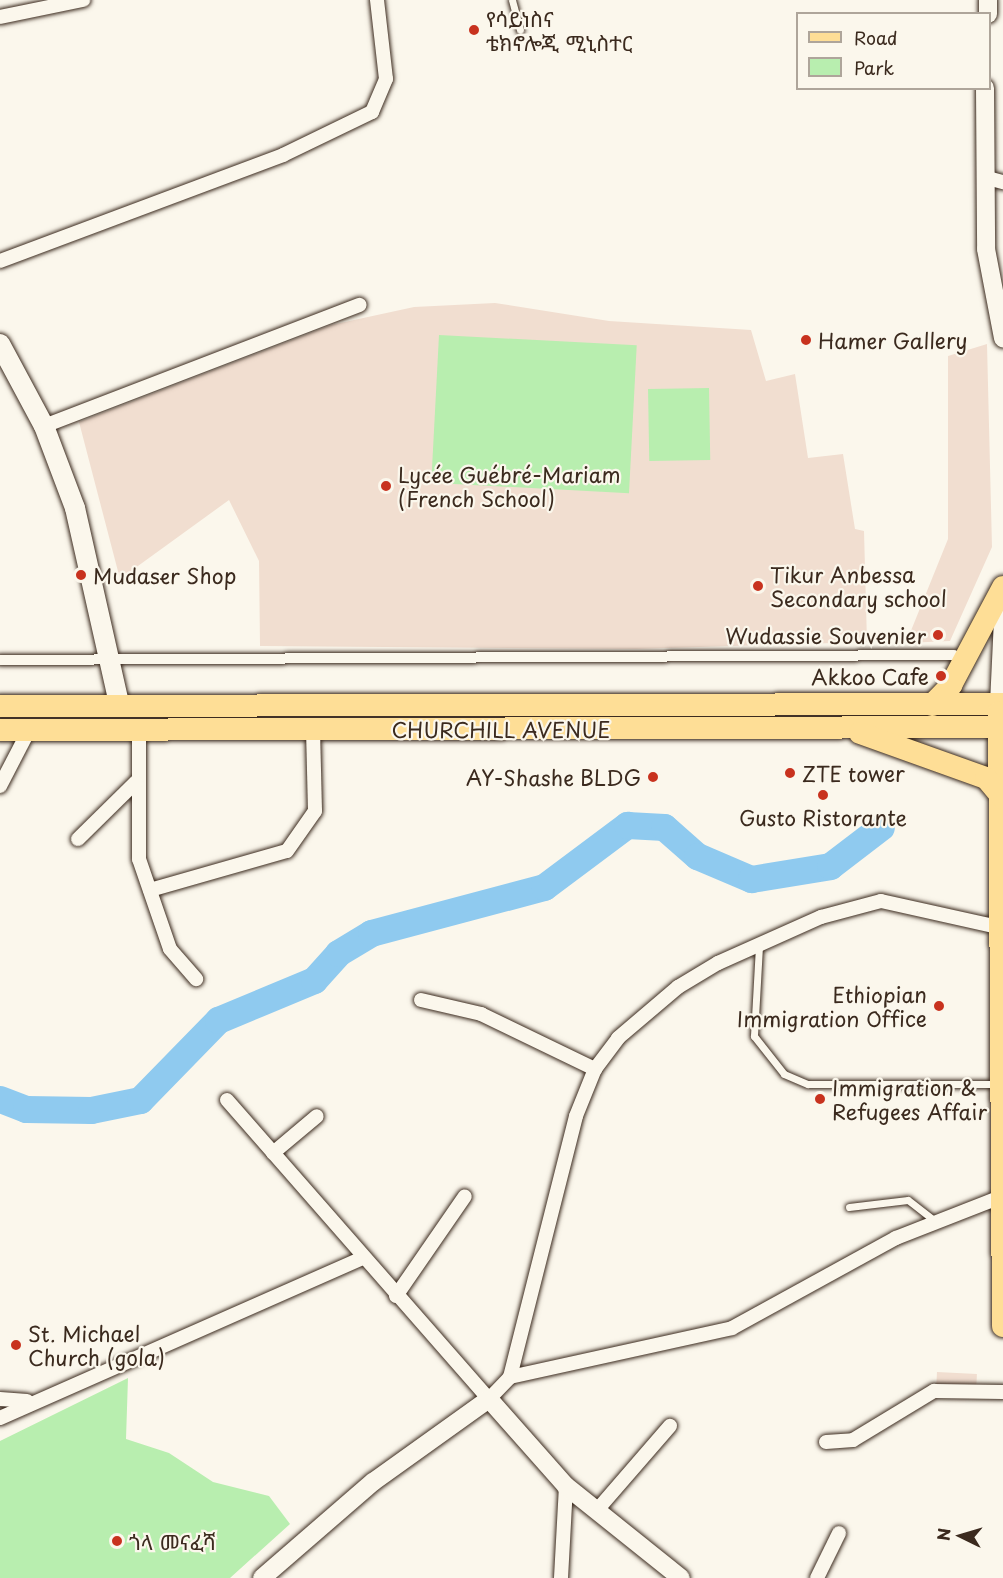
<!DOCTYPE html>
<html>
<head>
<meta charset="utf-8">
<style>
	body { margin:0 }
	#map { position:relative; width:1003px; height:1578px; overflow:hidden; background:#fbf7ec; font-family:"Playpen Sans","Noto Sans Ethiopic",sans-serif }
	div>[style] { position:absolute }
	.built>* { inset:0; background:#f1ded0; transform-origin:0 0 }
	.green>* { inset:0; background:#b8eeaf; transform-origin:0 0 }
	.river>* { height:27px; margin:-13.5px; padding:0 13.5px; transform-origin:13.5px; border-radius:13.5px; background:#8fcaef }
	.roads { filter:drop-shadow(0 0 2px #3b2a1e) drop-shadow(0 0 2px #3b2a1e) }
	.service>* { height:7px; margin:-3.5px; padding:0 3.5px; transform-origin:3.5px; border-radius:3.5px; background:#fbf7ec }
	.pedestrian>* { height:10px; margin:-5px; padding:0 5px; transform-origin:5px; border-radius:5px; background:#fbf7ec }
	.minor>* { height:14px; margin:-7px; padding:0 7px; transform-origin:7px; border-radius:7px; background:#fbf7ec }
	.tertiary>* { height:18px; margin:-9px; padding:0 9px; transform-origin:9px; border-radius:9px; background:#fbf7ec }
	.secondary>* { height:20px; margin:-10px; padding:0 10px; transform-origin:10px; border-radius:10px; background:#fbf7ec }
	.primary>* { height:22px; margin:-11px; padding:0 11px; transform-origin:11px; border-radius:11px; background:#fede96 }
	.dots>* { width:16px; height:16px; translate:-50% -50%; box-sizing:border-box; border:3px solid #fbf7ec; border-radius:50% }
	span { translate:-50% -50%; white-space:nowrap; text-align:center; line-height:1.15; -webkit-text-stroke:4.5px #fbf7ec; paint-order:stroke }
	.poi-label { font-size:21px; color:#3b2a1e }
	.left { translate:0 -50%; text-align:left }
	.right { translate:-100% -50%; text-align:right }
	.street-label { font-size:21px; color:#3b2a1e }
	.legend { position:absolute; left:796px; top:12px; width:195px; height:78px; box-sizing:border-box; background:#fbf7ec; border:2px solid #aea59a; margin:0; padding:8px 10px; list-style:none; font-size:18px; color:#3b2a1e }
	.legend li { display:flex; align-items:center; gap:12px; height:30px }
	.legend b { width:30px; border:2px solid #aea59a }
	.north { position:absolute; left:931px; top:1506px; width:60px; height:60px; -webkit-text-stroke:4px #fbf7ec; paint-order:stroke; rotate:275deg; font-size:16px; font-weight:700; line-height:24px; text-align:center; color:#3b2a1e }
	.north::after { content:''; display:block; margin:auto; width:21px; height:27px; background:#3b2a1e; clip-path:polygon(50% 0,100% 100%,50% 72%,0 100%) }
</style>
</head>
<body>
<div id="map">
	<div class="built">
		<i style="clip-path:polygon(495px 303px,609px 321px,751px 330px,766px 381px,795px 374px,808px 458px,843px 454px,855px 529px,864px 531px,867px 642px,636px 649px,260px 646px,259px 561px,229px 500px,120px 579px,79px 422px,331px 325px,414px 307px)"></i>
		<i style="clip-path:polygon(987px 344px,992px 547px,950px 641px,906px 643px,948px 539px,948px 356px)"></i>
		<i style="left:937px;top:1372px;width:40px;height:25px;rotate:3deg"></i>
	</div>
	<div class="green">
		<i style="left:439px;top:335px;width:198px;height:148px;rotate:3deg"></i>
		<i style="left:709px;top:388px;width:72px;height:61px;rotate:89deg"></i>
		<i style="clip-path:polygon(128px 1378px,126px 1439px,169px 1453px,213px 1482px,269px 1496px,290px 1524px,230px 1578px,0 1578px,0 1441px)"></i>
	</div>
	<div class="river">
		<i style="left:0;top:1099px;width:28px;rotate:21deg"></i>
		<i style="left:26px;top:1109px;width:65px;rotate:0.9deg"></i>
		<i style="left:91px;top:1110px;width:50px;rotate:-11.5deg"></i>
		<i style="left:140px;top:1100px;width:112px;rotate:-45.7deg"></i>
		<i style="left:218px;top:1020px;width:104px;rotate:-22.6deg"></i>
		<i style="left:314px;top:980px;width:36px;rotate:-48deg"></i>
		<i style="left:338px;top:953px;width:39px;rotate:-31deg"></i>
		<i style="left:371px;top:933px;width:179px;rotate:-14.9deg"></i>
		<i style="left:544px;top:887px;width:104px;rotate:-36.8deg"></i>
		<i style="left:627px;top:825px;width:37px;rotate:3deg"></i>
		<i style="left:664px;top:827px;width:44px;rotate:41.3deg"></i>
		<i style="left:697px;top:856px;width:59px;rotate:23.1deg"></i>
		<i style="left:751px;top:879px;width:80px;rotate:-9.3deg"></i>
		<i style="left:830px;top:866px;width:64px;rotate:-37.4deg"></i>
	</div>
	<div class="roads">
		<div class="service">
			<i style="left:512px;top:0;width:31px;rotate:75deg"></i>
			<i style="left:759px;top:946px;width:90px;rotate:93.2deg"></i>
			<i style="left:754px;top:1036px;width:48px;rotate:51.7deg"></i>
			<i style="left:784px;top:1074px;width:26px;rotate:23deg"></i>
			<i style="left:808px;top:1084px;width:189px"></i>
			<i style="left:849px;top:1207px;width:59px;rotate:-6.8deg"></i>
			<i style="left:908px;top:1200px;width:33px;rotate:38deg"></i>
		</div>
		<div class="pedestrian">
			<i style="left:0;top:660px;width:954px;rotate:-0.3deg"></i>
		</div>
		<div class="minor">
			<i style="left:0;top:17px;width:85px;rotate:-11.6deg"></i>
			<i style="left:984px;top:177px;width:20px;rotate:15deg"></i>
			<i style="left:0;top:261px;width:302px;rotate:-20.5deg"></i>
			<i style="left:283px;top:155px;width:99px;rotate:-25.8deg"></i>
			<i style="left:372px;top:112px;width:36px;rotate:-67deg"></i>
			<i style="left:386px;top:79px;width:80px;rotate:-96.5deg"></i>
			<i style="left:44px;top:426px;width:338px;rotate:-21deg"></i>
			<i style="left:139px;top:732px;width:127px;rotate:90deg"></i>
			<i style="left:139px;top:859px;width:95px;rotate:71deg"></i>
			<i style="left:170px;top:949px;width:40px;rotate:49deg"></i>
			<i style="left:0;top:786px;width:63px;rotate:-62.6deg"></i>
			<i style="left:78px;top:839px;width:81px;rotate:-44.5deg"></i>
			<i style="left:150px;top:890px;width:142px;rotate:-15.9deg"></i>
			<i style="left:287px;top:851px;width:49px;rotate:-55deg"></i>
			<i style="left:315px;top:811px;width:81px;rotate:-91.4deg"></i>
			<i style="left:421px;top:1000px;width:62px;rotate:13.1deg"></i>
			<i style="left:481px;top:1014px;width:127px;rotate:25.8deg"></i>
			<i style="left:227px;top:1100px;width:398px;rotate:48.8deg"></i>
			<i style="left:489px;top:1399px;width:30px;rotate:-46deg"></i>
			<i style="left:510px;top:1377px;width:269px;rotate:-75.8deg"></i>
			<i style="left:576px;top:1116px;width:51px;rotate:-68deg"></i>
			<i style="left:595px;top:1069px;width:39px;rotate:-53deg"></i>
			<i style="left:618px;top:1038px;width:79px;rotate:-40.4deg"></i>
			<i style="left:678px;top:987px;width:47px;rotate:-31deg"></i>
			<i style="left:718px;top:963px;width:113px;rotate:-24.1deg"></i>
			<i style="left:821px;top:917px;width:62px;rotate:-14.9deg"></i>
			<i style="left:881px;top:901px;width:125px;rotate:12.5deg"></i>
			<i style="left:273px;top:1153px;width:57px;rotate:-40.1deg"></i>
			<i style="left:396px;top:1296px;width:121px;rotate:-55.4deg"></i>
			<i style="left:510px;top:1377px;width:227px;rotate:-12.4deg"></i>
			<i style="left:732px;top:1328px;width:187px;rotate:-28.8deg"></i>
			<i style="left:896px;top:1238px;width:115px;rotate:-21.4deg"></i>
			<i style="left:0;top:1399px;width:27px;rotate:4deg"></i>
			<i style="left:0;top:1418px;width:396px;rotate:-23.8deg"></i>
			<i style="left:826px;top:1442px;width:27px;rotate:-4deg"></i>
			<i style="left:853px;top:1440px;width:95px;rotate:-31.2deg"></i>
			<i style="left:934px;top:1391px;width:69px;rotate:0.8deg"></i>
			<i style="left:598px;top:1509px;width:110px;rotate:-49.1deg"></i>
			<i style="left:561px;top:1578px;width:92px;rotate:-86.9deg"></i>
			<i style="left:817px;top:1578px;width:50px;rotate:-63.9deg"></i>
		</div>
		<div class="tertiary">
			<i style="left:988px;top:14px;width:14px;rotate:-90deg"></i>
			<i style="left:985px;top:88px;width:161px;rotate:89.6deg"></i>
			<i style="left:986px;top:249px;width:91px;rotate:79.2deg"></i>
			<i style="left:999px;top:704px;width:85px;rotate:-87.3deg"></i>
			<i style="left:262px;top:1578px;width:147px;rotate:-40.9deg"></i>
			<i style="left:373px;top:1482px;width:143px;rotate:-35.6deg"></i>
			<i style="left:489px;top:1399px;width:116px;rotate:48.5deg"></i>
			<i style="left:566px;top:1486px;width:147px;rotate:38.7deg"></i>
		</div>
		<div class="secondary">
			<i style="left:0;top:344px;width:93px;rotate:61.8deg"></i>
			<i style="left:44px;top:426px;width:88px;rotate:69.3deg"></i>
			<i style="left:75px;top:508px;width:204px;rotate:77.3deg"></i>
		</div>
		<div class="primary">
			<i style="left:932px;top:705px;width:28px;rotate:-46deg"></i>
			<i style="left:951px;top:685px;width:111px;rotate:-62deg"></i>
			<i style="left:0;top:706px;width:1003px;rotate:-0.11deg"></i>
			<i style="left:999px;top:712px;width:614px;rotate:89.63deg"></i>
			<i style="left:0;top:730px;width:1003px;rotate:-0.17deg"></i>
			<i style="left:860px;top:733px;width:134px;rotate:19.7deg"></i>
			<i style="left:986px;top:778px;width:26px;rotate:50deg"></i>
		</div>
	</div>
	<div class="dots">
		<i style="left:474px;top:30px;background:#c8321e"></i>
		<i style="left:806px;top:340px;background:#c8321e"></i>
		<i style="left:386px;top:486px;background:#c8321e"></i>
		<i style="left:81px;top:575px;background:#c8321e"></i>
		<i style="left:758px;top:586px;background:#c8321e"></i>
		<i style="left:938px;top:635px;background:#c8321e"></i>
		<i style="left:941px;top:676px;background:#c8321e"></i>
		<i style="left:790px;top:773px;background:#c8321e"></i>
		<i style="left:653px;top:777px;background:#c8321e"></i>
		<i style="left:823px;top:795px;background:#c8321e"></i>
		<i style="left:939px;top:1006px;background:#c8321e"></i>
		<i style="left:820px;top:1099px;background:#c8321e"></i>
		<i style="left:16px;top:1345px;background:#c8321e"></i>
		<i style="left:117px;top:1541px;background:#c8321e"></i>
	</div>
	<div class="poi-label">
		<span class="left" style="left:486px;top:30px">የሳይነስና<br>ቴክኖሎጂ ሚኒስተር</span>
		<span class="left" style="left:818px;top:340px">Hamer Gallery</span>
		<span class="left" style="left:398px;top:486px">Lycée Guébré-Mariam<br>(French School)</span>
		<span class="left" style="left:770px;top:586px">Tikur Anbessa<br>Secondary school</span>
		<span class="left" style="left:93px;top:575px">Mudaser Shop</span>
		<span class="right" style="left:926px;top:635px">Wudassie Souvenier</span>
		<span class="right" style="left:929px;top:676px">Akkoo Cafe</span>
		<span class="left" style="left:802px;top:773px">ZTE tower</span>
		<span class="right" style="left:641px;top:777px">AY-Shashe BLDG</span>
		<span style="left:823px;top:817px">Gusto Ristorante</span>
		<span class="right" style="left:927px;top:1006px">Ethiopian<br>Immigration Office</span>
		<span class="left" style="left:832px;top:1099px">Immigration &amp;<br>Refugees Affair</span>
		<span class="left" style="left:28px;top:1345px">St. Michael<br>Church (gola)</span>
		<span class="left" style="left:129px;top:1541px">ጎላ መናፈሻ</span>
	</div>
	<div class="street-label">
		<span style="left:501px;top:729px">CHURCHILL AVENUE</span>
	</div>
	<ul class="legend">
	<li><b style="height:8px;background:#fede96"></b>Road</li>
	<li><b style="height:16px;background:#b8eeaf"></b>Park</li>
	</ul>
	<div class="north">N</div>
</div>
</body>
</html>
